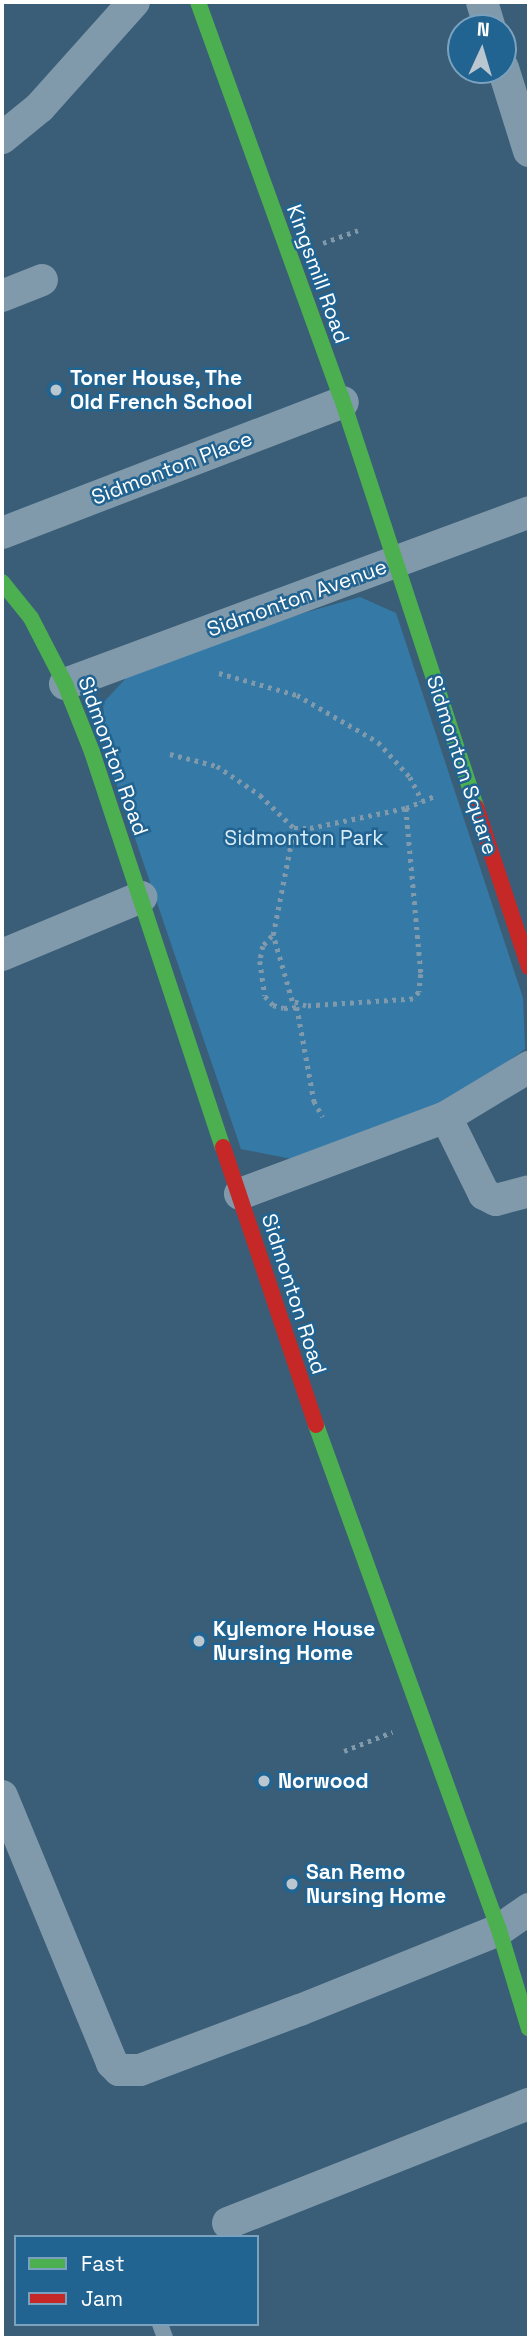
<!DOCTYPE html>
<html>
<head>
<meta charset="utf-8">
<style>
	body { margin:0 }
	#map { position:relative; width:531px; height:2340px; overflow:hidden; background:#3a5e78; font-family:"Space Grotesk",sans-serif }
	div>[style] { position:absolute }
	.green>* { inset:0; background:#357aa7 }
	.path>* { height:4.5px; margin-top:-2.25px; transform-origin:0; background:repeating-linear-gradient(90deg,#819aab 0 3.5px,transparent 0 8.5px) }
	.lane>* { height:16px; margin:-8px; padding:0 8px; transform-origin:8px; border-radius:8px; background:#819aab }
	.street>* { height:32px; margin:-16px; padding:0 16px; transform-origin:16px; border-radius:16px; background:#819aab }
	.fast>* { height:16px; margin:-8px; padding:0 8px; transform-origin:8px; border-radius:8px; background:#4caf50 }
	.jam>* { height:16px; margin:-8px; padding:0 8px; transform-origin:8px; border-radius:8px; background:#c62828 }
	.dots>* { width:19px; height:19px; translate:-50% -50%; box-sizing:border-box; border:4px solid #216391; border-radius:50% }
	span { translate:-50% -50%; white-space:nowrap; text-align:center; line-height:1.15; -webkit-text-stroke:5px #216391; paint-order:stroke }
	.street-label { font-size:21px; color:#fff }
	.poi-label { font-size:21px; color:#fff; font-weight:700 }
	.left { translate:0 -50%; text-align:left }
	.park-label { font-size:21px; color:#d7ecf9 }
	.frame { position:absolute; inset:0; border:4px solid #fff; pointer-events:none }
	.legend { position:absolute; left:14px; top:2235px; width:245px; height:91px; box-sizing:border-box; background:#216391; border:2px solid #7aa1bd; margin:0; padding:9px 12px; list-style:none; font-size:21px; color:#fff }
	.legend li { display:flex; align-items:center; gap:14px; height:35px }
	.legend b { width:35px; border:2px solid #7aa1bd }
	.north { position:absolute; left:447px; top:14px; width:70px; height:70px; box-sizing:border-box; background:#216391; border:2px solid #7aa1bd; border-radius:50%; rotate:4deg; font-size:19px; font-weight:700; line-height:28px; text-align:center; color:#fff }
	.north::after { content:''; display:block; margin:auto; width:24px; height:32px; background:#bac7d0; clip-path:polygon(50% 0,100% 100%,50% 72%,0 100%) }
</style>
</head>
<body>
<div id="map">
	<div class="green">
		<i style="clip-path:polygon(360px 597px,396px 613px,523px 998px,525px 1049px,448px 1106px,297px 1160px,241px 1149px,107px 756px,103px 703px,129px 675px,297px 615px)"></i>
	</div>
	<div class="path">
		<i style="left:323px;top:243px;width:37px;rotate:-20deg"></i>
		<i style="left:219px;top:673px;width:81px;rotate:15.8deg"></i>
		<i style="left:297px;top:695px;width:94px;rotate:30.1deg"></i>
		<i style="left:378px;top:742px;width:47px;rotate:47.6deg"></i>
		<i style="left:410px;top:777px;width:27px;rotate:63deg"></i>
		<i style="left:170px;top:754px;width:49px;rotate:14.3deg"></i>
		<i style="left:217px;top:766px;width:52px;rotate:34deg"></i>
		<i style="left:260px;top:795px;width:47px;rotate:44.1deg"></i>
		<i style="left:406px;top:808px;width:167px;rotate:84.8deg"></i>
		<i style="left:421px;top:974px;width:18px;rotate:96deg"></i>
		<i style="left:419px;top:992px;width:9px;rotate:131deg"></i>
		<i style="left:413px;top:999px;width:107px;rotate:176.3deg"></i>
		<i style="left:306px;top:1006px;width:15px;rotate:-160deg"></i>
		<i style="left:292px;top:1001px;width:69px;rotate:-106.1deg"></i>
		<i style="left:273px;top:935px;width:109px;rotate:-78.9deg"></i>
		<i style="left:294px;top:828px;width:16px"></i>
		<i style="left:310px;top:828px;width:98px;rotate:-11.8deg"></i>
		<i style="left:406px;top:808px;width:33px;rotate:-23deg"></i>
		<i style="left:272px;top:936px;width:13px;rotate:132deg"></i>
		<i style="left:263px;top:946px;width:15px;rotate:101deg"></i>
		<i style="left:260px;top:961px;width:35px;rotate:82deg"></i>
		<i style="left:265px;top:996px;width:12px;rotate:48deg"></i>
		<i style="left:273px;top:1005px;width:11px;rotate:15deg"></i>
		<i style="left:284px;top:1008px;width:15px;rotate:-4deg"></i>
		<i style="left:297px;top:1007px;width:96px;rotate:79.7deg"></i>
		<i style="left:314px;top:1101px;width:18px;rotate:61deg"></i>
		<i style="left:344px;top:1751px;width:52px;rotate:-21.6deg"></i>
	</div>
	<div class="lane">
		<i style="left:160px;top:2324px;width:15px;rotate:70deg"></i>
	</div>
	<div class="street">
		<i style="left:482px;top:2px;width:27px;rotate:73deg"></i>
		<i style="left:503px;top:68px;width:87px;rotate:72.6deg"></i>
		<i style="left:2px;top:138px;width:49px;rotate:-39.2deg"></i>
		<i style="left:40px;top:107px;width:141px;rotate:-48.2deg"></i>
		<i style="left:2px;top:296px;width:43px;rotate:-21.8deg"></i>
		<i style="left:2px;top:533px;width:365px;rotate:-21deg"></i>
		<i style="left:65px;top:684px;width:495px;rotate:-20.3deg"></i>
		<i style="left:2px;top:955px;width:151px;rotate:-22.6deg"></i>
		<i style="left:446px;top:1117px;width:86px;rotate:63.7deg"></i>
		<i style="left:484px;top:1194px;width:13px;rotate:27deg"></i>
		<i style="left:496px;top:1200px;width:34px;rotate:-15deg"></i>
		<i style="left:240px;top:1194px;width:220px;rotate:-20.5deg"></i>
		<i style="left:446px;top:1117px;width:97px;rotate:-31.1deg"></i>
		<i style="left:2px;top:1796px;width:289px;rotate:67.6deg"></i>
		<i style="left:112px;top:2063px;width:10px;rotate:45deg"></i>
		<i style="left:119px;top:2070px;width:21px"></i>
		<i style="left:140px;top:2070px;width:171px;rotate:-20.6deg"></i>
		<i style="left:300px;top:2010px;width:214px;rotate:-21.9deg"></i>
		<i style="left:499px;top:1930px;width:37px;rotate:-35deg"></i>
		<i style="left:228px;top:2223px;width:324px;rotate:-21.6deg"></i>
	</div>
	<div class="fast">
		<i style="left:198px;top:2px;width:419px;rotate:70.1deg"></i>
		<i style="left:341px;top:396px;width:433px;rotate:71.8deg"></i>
		<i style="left:2px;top:582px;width:46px;rotate:51.1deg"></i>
		<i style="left:31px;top:618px;width:74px;rotate:62.7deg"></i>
		<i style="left:65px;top:684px;width:73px;rotate:68.3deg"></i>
		<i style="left:92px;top:752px;width:416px;rotate:71.7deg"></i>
		<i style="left:316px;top:1425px;width:537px;rotate:70.08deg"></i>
		<i style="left:499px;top:1930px;width:103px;rotate:73.1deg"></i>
	</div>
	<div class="jam">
		<i style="left:476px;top:807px;width:169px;rotate:71.7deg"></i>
		<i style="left:223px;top:1147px;width:293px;rotate:71.5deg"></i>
	</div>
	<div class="dots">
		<i style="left:56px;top:390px;background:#bac7d0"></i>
		<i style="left:199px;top:1641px;background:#bac7d0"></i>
		<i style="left:264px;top:1781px;background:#bac7d0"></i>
		<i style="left:292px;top:1884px;background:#bac7d0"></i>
	</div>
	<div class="street-label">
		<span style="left:318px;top:274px;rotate:70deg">Kingsmill Road</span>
		<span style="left:172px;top:468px;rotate:-21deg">Sidmonton Place</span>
		<span style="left:297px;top:598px;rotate:-20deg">Sidmonton Avenue</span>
		<span style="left:113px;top:756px;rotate:70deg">Sidmonton Road</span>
		<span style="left:462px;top:765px;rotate:72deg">Sidmonton Square</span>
		<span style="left:294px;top:1294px;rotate:72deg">Sidmonton Road</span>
	</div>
	<div class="poi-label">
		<span class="left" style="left:70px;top:390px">Toner House, The<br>Old French School</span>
		<span class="left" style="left:213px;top:1641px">Kylemore House<br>Nursing Home</span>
		<span class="left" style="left:278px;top:1781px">Norwood</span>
		<span class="left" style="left:306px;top:1884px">San Remo<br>Nursing Home</span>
	</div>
	<div class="park-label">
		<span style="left:304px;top:838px">Sidmonton Park</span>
	</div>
	<div class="frame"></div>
	<ul class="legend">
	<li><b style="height:9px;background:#4caf50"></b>Fast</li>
	<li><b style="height:9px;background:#c62828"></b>Jam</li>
	</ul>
	<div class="north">N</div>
</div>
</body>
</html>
